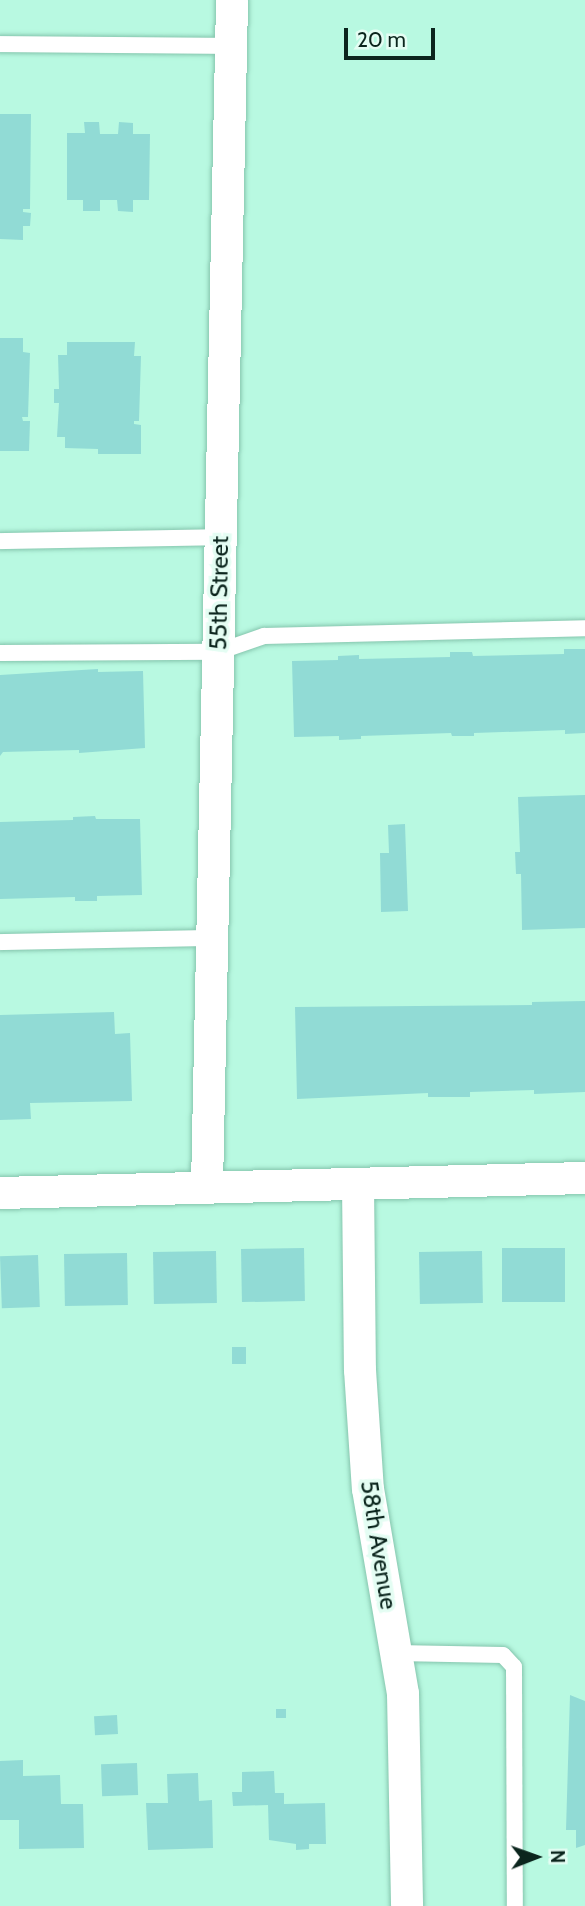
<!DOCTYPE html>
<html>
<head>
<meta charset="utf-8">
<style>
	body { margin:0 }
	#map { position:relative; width:585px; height:1906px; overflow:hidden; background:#b8f9e1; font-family:Cabin,sans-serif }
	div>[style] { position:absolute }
	.building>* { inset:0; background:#91dbd5; transform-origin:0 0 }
	.roads { filter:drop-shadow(0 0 2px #85c5ad) drop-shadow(0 0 2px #85c5ad) }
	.service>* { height:16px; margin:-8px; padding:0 8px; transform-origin:8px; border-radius:8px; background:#fff }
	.minor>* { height:32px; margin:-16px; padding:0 16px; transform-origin:16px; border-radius:16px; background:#fff }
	span { translate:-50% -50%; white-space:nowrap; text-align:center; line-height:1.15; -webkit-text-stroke:7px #e4fdf3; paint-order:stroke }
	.street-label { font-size:24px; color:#0b251d }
	.north { position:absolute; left:501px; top:1822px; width:70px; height:70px; -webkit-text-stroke:5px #e4fdf3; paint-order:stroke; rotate:89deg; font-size:19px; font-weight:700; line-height:28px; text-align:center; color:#0b251d }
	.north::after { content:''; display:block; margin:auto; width:24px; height:32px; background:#0b251d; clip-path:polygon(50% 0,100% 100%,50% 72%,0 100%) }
	.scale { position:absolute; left:344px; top:28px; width:91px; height:32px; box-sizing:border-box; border:4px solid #0b251d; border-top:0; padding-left:9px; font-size:21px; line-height:24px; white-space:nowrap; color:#0b251d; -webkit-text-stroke:5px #e4fdf3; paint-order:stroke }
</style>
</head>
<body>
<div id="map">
	<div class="building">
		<i style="clip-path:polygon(0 114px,31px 114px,30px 209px,23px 209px,23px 212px,31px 213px,30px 226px,23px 226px,23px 240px,0 239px)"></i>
		<i style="clip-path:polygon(84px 122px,99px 122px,100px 134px,118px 134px,119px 122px,133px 123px,133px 134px,150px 134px,149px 200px,133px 200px,133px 212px,118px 211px,117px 200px,100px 200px,100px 211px,83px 211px,83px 200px,67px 200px,67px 133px,85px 133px)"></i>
		<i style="clip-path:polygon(0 338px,23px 338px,23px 352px,30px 353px,28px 417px,22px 417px,23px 421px,30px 421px,29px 451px,0 451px)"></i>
		<i style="clip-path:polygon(67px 342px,135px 342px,134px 356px,141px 356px,139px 421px,134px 421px,134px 424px,141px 425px,141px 454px,98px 454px,98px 449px,65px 448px,65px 437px,57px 437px,59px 403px,54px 403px,54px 389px,59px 389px,58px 355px,67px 355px)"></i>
		<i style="clip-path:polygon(564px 649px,585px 649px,585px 733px,565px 734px,565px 730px,474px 733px,474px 736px,452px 736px,451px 733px,361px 736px,361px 739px,339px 740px,339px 736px,294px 737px,292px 661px,338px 660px,338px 656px,359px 655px,359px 659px,450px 657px,450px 652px,472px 652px,473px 656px,564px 654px)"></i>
		<i style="clip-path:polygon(98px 669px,98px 672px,143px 671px,145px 748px,79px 753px,79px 750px,3px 752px,0 756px,0 675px)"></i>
		<i style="clip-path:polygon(585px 795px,585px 928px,522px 930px,521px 874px,516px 874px,515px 852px,520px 852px,518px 797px)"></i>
		<i style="clip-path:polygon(95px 816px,96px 819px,140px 819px,142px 895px,97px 896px,97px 901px,75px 901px,75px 897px,0 899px,0 822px,73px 820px,73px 817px)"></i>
		<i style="clip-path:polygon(405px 824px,408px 911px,381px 912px,380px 853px,389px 853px,388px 825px)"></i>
		<i style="clip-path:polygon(585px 1001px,585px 1092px,534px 1094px,534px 1090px,470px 1092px,470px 1097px,428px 1097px,428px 1093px,297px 1099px,295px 1007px,532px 1005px,532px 1002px)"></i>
		<i style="clip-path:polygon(114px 1012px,115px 1034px,130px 1033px,132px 1101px,30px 1103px,31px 1119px,0 1120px,0 1015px)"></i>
		<i style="left:304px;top:1248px;width:53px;height:63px;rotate:89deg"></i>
		<i style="left:565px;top:1248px;width:54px;height:63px;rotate:90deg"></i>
		<i style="left:216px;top:1251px;width:52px;height:63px;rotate:89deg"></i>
		<i style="left:482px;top:1251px;width:52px;height:63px;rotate:89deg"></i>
		<i style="left:127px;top:1253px;width:52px;height:63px;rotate:89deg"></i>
		<i style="left:38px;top:1255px;width:52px;height:38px;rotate:88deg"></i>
		<i style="left:232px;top:1347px;width:14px;height:17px"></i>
		<i style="clip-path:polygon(570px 1695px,585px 1701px,585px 1845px,576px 1848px,576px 1830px,566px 1830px)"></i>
		<i style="left:276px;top:1709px;width:10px;height:9px"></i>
		<i style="left:117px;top:1715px;width:19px;height:23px;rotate:87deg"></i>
		<i style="clip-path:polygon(23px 1760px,23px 1776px,60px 1775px,61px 1804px,83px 1804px,84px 1848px,19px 1849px,19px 1820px,0 1820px,0 1761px)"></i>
		<i style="left:137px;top:1763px;width:32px;height:36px;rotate:88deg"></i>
		<i style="clip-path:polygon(274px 1771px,275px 1793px,284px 1793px,284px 1804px,325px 1803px,326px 1844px,309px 1844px,309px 1849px,296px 1850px,296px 1844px,269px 1840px,268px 1805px,233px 1806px,232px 1792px,242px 1792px,242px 1772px)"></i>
		<i style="clip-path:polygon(198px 1773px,199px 1801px,212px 1800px,213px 1848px,148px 1850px,146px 1803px,168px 1803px,167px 1774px)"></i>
	</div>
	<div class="roads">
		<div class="service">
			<i style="left:0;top:44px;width:231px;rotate:0.5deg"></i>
			<i style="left:0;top:541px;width:221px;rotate:-1deg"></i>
			<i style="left:0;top:653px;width:218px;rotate:-0.3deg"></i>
			<i style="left:218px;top:652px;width:49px;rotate:-19.2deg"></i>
			<i style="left:264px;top:636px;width:321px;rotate:-1.4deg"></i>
			<i style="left:0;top:942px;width:212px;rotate:-1.1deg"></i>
			<i style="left:396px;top:1653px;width:107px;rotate:1.1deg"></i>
			<i style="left:503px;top:1655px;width:16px;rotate:47deg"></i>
			<i style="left:514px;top:1667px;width:239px;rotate:89.8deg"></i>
		</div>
		<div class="minor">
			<i style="left:358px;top:1184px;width:186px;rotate:89.4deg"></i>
			<i style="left:360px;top:1370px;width:119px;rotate:86.2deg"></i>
			<i style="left:368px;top:1489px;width:208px;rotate:80.3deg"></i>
			<i style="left:403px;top:1694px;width:212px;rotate:88.9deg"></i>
			<i style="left:207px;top:1186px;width:1186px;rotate:-88.79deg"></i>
			<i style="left:0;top:1193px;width:585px;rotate:-1.47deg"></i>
		</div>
	</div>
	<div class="street-label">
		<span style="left:219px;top:593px;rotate:-89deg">55th Street</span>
		<span style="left:379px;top:1545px;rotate:81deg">58th Avenue</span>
	</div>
	<div class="north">N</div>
	<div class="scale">20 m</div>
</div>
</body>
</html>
